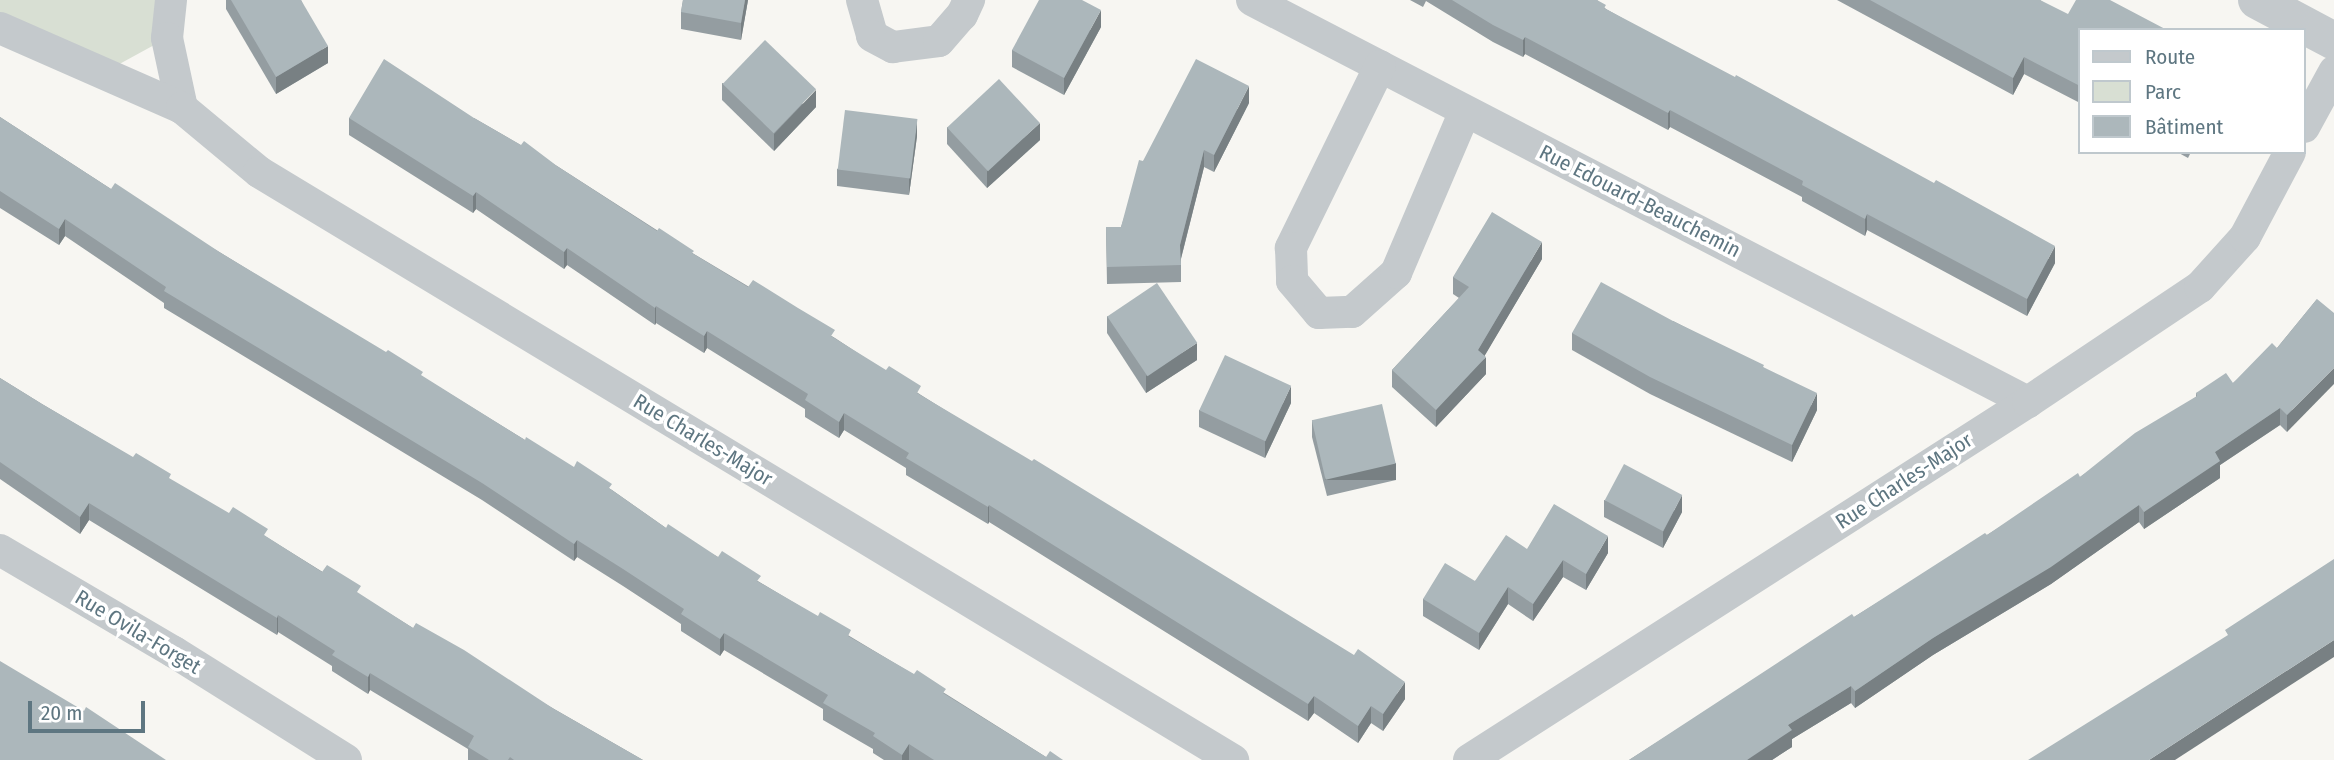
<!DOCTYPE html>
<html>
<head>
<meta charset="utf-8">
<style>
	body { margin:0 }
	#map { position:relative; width:2334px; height:760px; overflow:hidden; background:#f7f6f2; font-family:"Fira Sans Condensed",sans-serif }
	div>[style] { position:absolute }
	.green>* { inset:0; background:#d8dfd3 }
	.minor>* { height:32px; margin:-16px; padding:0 16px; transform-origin:16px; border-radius:16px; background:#c4c9cc }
	.tertiary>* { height:38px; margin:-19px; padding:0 19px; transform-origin:19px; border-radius:19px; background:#c4c9cc }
	.wall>* { inset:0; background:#949da1 }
	.shaded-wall>* { inset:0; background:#788083; transform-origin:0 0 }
	.building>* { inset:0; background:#acb7bb; transform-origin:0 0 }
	span { translate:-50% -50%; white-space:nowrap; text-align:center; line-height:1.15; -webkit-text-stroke:7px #fff; paint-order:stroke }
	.street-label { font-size:21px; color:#5e7681 }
	.legend { position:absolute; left:2078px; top:28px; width:228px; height:126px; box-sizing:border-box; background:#fff; border:2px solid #bfc8cd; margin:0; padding:9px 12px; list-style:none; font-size:21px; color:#5e7681 }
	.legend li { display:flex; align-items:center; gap:14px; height:35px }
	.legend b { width:35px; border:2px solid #bfc8cd }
	.scale { position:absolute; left:28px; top:701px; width:117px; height:32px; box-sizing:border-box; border:4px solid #5e7681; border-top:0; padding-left:9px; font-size:21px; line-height:24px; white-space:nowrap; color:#5e7681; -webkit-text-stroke:5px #fff; paint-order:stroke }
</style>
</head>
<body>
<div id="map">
	<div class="green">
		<i style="clip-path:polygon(0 0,171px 0,167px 38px,103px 73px,0 28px)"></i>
	</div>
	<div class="minor">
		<i style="left:171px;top:0;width:38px;rotate:96deg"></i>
		<i style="left:167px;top:38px;width:72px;rotate:77.9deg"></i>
		<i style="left:862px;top:0;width:37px;rotate:74deg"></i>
		<i style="left:872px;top:36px;width:24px;rotate:28deg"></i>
		<i style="left:893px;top:47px;width:46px;rotate:-7.4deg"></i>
		<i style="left:939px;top:41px;width:35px;rotate:-49deg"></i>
		<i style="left:962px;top:15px;width:17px;rotate:-65deg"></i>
		<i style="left:1252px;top:0;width:874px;rotate:27.39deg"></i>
		<i style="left:0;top:28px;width:199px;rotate:23.7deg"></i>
		<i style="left:182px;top:108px;width:100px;rotate:39.7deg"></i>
		<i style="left:259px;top:172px;width:1138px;rotate:31.12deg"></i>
		<i style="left:1380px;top:66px;width:203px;rotate:116.1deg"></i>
		<i style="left:1291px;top:248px;width:33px;rotate:88deg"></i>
		<i style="left:1292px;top:281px;width:42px;rotate:49.8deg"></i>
		<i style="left:1319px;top:313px;width:33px;rotate:-2deg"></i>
		<i style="left:1352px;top:312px;width:59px;rotate:-41.6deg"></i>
		<i style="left:1396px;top:273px;width:176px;rotate:-66.9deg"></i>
		<i style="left:2304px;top:127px;width:63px;rotate:-61.4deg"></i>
		<i style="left:0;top:550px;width:202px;rotate:30.4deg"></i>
		<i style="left:174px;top:652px;width:203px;rotate:32.1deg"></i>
		<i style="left:1469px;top:760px;width:664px;rotate:-32.64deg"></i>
		<i style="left:2028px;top:402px;width:207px;rotate:-33.8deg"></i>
		<i style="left:2200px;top:287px;width:67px;rotate:-48deg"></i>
		<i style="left:2245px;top:237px;width:96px;rotate:-62.1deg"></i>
	</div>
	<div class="tertiary">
		<i style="left:2257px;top:0;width:87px;rotate:28deg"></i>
	</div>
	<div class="wall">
		<i style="clip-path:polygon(226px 0,301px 0,328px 63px,276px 94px,226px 9px)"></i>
		<i style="clip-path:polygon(683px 0,748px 0,741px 40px,681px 29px,681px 12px)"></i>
		<i style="clip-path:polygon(1410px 0,1597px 0,1606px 9px,2055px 263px,2027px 316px,1867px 230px,1865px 236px,1802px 201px,1802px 197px,1670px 127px,1668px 130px,1525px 54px,1523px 57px,1493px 42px,1426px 1px,1423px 7px)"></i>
		<i style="clip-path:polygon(1837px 0,2040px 0,2080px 30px,2080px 103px,2024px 74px,2013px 95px)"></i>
		<i style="clip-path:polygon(1101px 27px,1064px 95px,1012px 67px,1012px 50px)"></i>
		<i style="clip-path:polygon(722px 83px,816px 107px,774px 151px,722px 100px)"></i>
		<i style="clip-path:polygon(1249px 103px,1214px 172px,1204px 167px,1181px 259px,1181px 282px,1107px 284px,1106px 227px,1121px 227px,1143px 161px)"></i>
		<i style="clip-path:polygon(0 117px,111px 189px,221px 253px,525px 440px,612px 490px,666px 528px,718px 557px,946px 694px,1046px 757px,1063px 760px,884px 760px,873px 753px,873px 749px,823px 720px,823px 709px,724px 650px,720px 656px,681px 631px,681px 624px,623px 586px,577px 557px,574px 561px,482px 500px,164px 308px,164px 303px,65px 236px,59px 245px,0 208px)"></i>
		<i style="clip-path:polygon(349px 118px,474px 118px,557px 166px,694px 254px,835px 338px,921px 395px,1405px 699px,1383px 731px,1371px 723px,1358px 743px,1314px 713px,1308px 721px,989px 522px,988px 524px,906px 475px,906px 468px,844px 430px,839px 438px,805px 417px,805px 409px,707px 348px,704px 353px,656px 323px,655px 325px,567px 265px,564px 269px,476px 209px,473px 213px,349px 135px)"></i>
		<i style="clip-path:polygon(947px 127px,1040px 140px,987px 188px,947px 144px)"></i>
		<i style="clip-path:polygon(917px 136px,909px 195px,837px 186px,837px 169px)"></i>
		<i style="clip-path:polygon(2177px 152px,2191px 152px,2188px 158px)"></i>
		<i style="clip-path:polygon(1542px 259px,1484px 356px,1486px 374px,1436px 427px,1392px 387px,1392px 370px,1459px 298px,1453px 294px,1453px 277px)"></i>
		<i style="clip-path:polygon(2317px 299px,2287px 432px,2280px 425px,2220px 465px,2220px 478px,2144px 529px,2139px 522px,2051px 584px,1933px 655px,1855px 708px,1851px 703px,1792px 739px,1792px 747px,1772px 760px,1629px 760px,1854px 617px,1987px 535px,2080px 477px,2196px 397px,2196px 393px,2233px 383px,2277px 348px)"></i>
		<i style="clip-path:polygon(1107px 316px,1197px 360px,1146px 393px,1107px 333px)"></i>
		<i style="clip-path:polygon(1673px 321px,1764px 368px,1817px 410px,1792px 462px,1650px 394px,1572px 350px,1572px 333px)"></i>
		<i style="clip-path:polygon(0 378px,42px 404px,268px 538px,413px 628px,643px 760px,468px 760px,468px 749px,370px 690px,368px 694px,332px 671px,332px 666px,278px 632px,277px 635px,89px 520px,80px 534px,0 479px)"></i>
		<i style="clip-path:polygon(1291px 403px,1265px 458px,1199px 427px,1199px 410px)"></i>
		<i style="clip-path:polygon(1312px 420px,1396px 480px,1327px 496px,1312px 437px)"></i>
		<i style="clip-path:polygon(1604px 500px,1682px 512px,1663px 548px,1604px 517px)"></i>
		<i style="clip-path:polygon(1527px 549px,1608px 553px,1586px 590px,1563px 577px,1533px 621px,1508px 604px,1479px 650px,1423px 616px,1423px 599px,1475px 581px)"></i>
	</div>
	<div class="shaded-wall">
		<i style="clip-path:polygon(745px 0,748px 0,741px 40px,741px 23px)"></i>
		<i style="clip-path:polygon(1101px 10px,1101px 27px,1064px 95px,1064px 78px)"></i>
		<i style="clip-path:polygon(1525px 37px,1525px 54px,1523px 57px,1523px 40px)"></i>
		<i style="clip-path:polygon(328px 46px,328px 63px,276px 94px,276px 77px)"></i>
		<i style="clip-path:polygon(2024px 57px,2024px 74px,2013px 95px,2013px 78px)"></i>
		<i style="clip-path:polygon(1249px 86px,1249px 103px,1214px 172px,1214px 155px)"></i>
		<i style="clip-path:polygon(816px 90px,816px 107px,774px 151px,774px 134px)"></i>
		<i style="clip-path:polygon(1670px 110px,1670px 127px,1668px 130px,1668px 113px)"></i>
		<i style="clip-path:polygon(917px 119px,917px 136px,909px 195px,909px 178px)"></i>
		<i style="clip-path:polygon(1040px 123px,1040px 140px,987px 188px,987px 171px)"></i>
		<i style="clip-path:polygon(1204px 150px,1204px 167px,1180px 262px,1180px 245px)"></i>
		<i style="clip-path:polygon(476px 192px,476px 209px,473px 213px,473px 196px)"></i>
		<i style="clip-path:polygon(1867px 214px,1867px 230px,1865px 236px,1865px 219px)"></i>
		<i style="clip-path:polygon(65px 219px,65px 236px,59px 245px,59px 229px)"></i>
		<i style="clip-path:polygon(1542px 242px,1542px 259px,1481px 362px,1486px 357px,1486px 374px,1436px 427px,1436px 410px,1478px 350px)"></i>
		<i style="clip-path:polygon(2055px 246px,2055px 263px,2027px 316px,2027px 299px)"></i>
		<i style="clip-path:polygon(567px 248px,567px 265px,564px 269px,564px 252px)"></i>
		<i style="clip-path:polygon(656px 306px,656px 323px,655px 325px,655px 308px)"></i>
		<i style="clip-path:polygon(707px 331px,707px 348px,704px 353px,704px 336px)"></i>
		<i style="clip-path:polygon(1197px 343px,1197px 360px,1146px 393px,1146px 376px)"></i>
		<i style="clip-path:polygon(2334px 368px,2334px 384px,2287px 432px,2287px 415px)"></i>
		<i style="clip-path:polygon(1291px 386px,1291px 403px,1265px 458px,1265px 441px)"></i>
		<i style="clip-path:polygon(1817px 393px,1817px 410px,1792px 462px,1792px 445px)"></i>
		<i style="clip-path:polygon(2280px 408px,2280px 425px,2220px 465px,2220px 478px,2144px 529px,2144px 512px,2215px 452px)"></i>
		<i style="clip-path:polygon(844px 413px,844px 430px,839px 438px,839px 422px)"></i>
		<i style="left:1396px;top:463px;width:17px;height:71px;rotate:90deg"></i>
		<i style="clip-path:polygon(1682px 495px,1682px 512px,1663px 548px,1663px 532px)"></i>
		<i style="clip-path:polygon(89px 503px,89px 520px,80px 534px,80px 517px)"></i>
		<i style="clip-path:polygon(989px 505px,989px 522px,988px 524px,988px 507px)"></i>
		<i style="clip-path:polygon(2139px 505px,2139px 522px,2051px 584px,1933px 655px,1855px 708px,1855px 691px,1933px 638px)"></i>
		<i style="clip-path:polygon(1608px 536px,1608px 553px,1586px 590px,1586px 574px)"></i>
		<i style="clip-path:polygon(577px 540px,577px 557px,574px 561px,574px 544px)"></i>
		<i style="clip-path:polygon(1563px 560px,1563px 577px,1533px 621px,1533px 604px)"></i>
		<i style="clip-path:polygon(1508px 587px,1508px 604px,1479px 650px,1479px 633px)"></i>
		<i style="clip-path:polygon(278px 615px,278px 632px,277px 635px,277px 618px)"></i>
		<i style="clip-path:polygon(724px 633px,724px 650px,720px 656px,720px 639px)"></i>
		<i style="clip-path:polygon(2334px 640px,2334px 657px,2175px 760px,2149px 760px)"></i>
		<i style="clip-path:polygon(370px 673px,370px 690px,368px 694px,368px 677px)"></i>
		<i style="clip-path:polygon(1405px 682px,1405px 699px,1383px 731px,1383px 714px)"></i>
		<i style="clip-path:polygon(1851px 686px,1851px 703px,1792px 739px,1792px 747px,1772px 760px,1747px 760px,1788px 725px)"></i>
		<i style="clip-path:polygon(1314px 696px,1314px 713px,1308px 721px,1308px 704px)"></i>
		<i style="clip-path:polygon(1371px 706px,1371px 723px,1358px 743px,1358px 726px)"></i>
		<i style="clip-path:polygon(909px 744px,909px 760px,902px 760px,902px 755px)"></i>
	</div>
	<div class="building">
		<i style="clip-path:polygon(231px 0,301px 0,328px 46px,276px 77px)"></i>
		<i style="clip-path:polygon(683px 0,745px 0,741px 23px,681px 12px)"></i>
		<i style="clip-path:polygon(1039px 0,1082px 0,1101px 10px,1064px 78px,1012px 50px)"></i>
		<i style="clip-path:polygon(1452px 0,1597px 0,1606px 5px,1604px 8px,1735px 77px,1736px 75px,1934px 183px,1936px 180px,2055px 246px,2027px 299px,1867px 214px,1865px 219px,1802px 185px,1803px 181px,1670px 110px,1668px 113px,1525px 37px,1523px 40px,1493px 25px)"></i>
		<i style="clip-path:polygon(1870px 0,2040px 0,2068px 14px,2076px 0,2110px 0,2167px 30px,2080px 30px,2080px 86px,2024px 57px,2013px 78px)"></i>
		<i style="left:765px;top:40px;width:71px;height:61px;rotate:44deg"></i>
		<i style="clip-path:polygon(384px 59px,474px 118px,521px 145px,524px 141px,557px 166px,657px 231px,659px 228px,694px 251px,692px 253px,748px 287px,753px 280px,798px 308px,835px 330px,831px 336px,886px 370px,889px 366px,921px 386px,917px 393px,1032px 461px,1034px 459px,1354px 655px,1358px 649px,1405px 682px,1383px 714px,1371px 706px,1358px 726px,1314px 696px,1308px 704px,989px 505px,988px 507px,906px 458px,909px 453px,844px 413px,839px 422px,805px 400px,808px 394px,707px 331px,704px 336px,656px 306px,655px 308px,567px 248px,564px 252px,476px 192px,473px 196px,349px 118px)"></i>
		<i style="clip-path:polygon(1196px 59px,1249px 86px,1214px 155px,1204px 150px,1180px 245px,1181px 265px,1107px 267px,1106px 227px,1121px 227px,1139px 160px,1143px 161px)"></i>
		<i style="left:999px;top:79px;width:60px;height:71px;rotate:47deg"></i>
		<i style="left:845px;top:110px;width:73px;height:60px;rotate:7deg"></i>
		<i style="clip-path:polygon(0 117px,111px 189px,115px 183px,221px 253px,386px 352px,388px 350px,423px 372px,421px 375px,525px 440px,526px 437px,574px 467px,577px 461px,612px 484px,609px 488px,666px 528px,668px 524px,718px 557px,722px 551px,761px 576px,757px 581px,818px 616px,820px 612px,851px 630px,848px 636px,914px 674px,917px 670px,946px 689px,943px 693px,1046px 757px,1050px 751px,1063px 760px,934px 760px,909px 744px,902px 755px,873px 736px,875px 733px,823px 703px,828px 695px,724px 633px,720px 639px,681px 614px,684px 609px,623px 569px,577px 540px,574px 544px,482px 483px,164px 291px,166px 287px,65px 219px,59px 229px,0 191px)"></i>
		<i style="clip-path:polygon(1492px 212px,1542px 242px,1478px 350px,1486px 357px,1436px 410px,1392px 370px,1469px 287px,1453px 277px)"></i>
		<i style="clip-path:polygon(1601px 282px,1673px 321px,1764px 365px,1763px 367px,1817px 393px,1792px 445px,1650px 377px,1572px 333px)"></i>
		<i style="left:1157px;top:283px;width:72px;height:60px;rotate:56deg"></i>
		<i style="clip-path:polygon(2317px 299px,2334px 313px,2334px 368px,2287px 415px,2280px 408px,2215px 452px,2220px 461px,2144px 512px,2139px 505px,2051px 567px,1933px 638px,1855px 691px,1851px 686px,1788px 725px,1792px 730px,1747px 760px,1629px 760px,1852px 614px,1854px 617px,1985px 533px,1987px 535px,2078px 473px,2080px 477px,2135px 433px,2197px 396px,2196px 393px,2226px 373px,2233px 383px,2272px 343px,2277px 348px)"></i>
		<i style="left:1225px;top:355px;width:73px;height:61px;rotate:25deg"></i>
		<i style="clip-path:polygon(0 378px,42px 404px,133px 457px,136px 453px,171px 474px,169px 478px,229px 513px,233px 507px,268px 529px,264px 535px,322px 572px,327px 565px,361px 586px,357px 592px,413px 628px,416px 623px,464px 650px,554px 709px,643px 760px,514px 760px,510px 757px,508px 760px,489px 760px,468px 747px,474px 736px,370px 673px,368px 677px,332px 655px,335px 651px,278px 615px,277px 618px,89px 503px,80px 517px,0 462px)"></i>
		<i style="left:1382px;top:404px;width:61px;height:72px;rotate:77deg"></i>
		<i style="left:1624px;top:464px;width:66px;height:41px;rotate:28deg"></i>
		<i style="clip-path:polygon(1554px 504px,1608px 536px,1586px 574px,1563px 560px,1533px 604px,1508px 587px,1479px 633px,1423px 599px,1445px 563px,1475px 581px,1506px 535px,1527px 549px)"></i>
		<i style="clip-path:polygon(2334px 559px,2334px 640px,2149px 760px,2028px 760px,2228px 635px,2225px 630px)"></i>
		<i style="clip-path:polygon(0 661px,84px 711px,86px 707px,166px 760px,0 760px)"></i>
	</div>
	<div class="street-label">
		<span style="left:1640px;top:201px;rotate:27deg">Rue Edouard-Beauchemin</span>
		<span style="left:703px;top:440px;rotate:31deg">Rue Charles-Major</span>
		<span style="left:1904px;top:481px;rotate:-33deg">Rue Charles-Major</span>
		<span style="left:138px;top:632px;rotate:31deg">Rue Ovila-Forget</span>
	</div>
	<ul class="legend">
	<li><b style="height:9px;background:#c4c9cc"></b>Route</li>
	<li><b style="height:19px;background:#d8dfd3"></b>Parc</li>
	<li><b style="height:19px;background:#acb7bb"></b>Bâtiment</li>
	</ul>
	<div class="scale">20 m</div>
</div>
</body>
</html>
